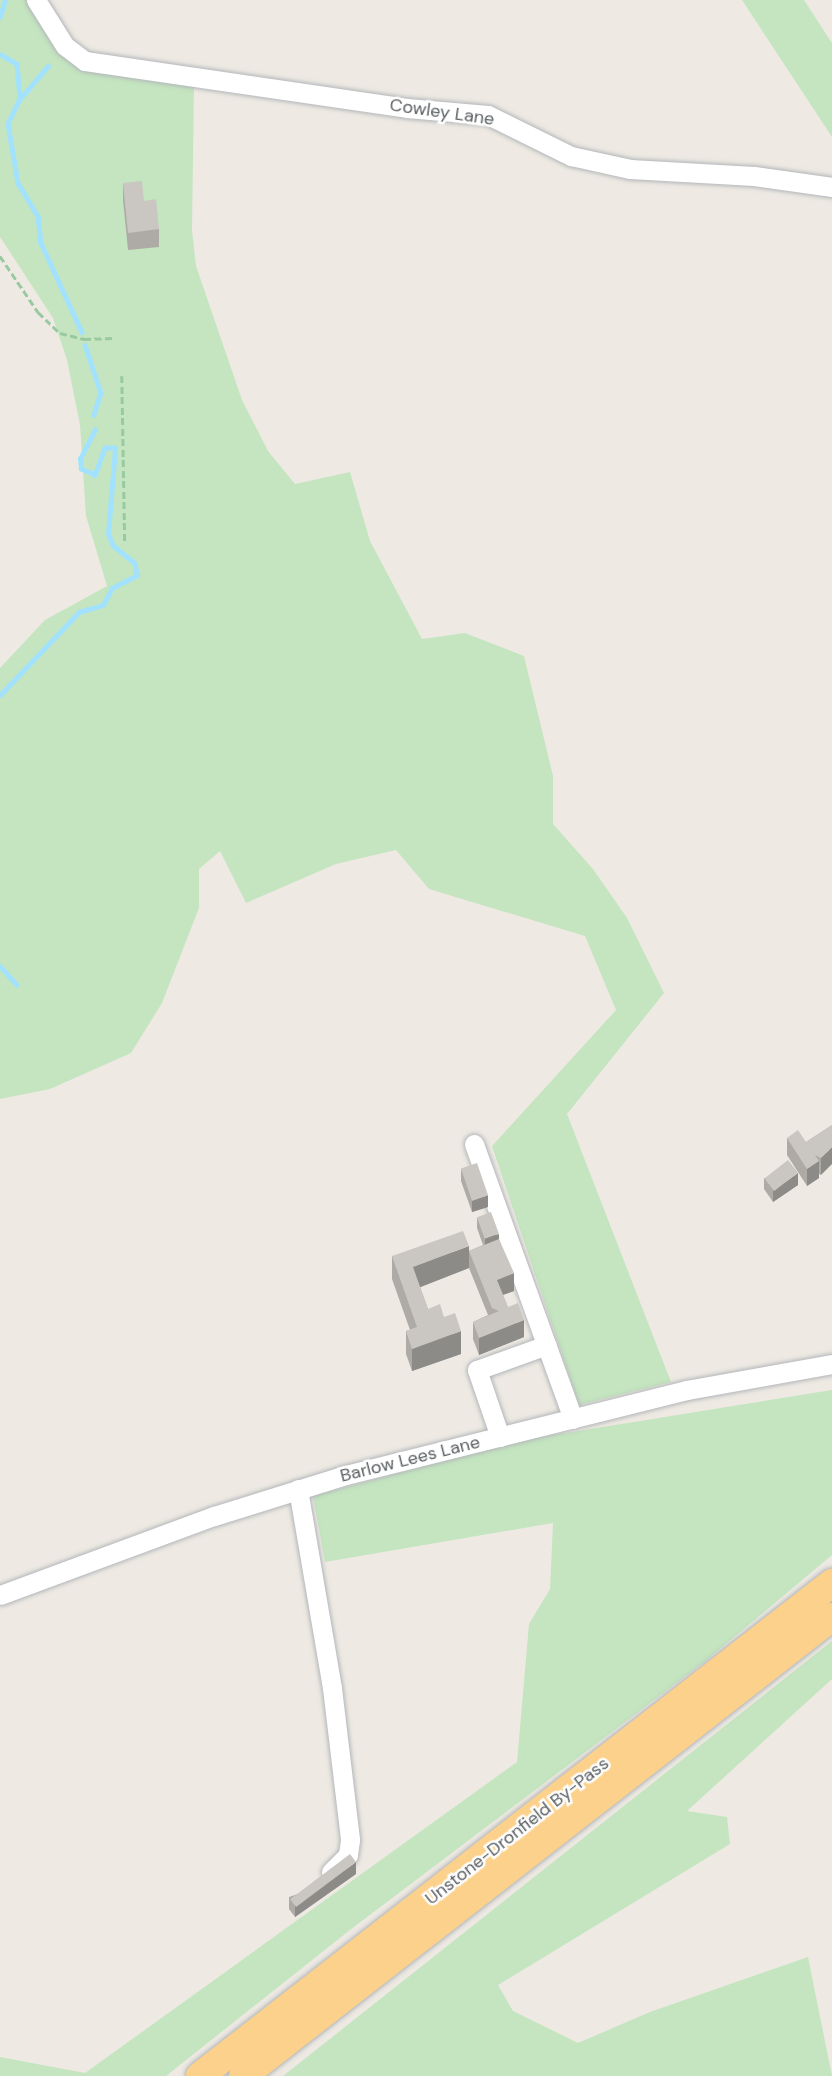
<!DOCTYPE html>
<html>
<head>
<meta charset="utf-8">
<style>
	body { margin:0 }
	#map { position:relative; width:832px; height:2076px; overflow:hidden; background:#eeeae3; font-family:"DM Sans",sans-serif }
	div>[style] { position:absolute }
	.green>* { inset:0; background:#c4e5bf }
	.stream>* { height:4.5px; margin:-2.25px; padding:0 2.25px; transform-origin:2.25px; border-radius:2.25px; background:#a2e2fe }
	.path>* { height:2.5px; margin-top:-1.25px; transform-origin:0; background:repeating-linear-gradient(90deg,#99c9a1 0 7px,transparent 0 10.5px) }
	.roads { filter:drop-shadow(0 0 2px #b3b6ba) drop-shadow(0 0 2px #b3b6ba) }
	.minor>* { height:19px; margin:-9.5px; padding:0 9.5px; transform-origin:9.5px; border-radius:9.5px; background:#fff }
	.highway>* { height:28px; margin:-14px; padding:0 14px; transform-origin:14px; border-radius:14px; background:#fcd18c }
	.wall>* { inset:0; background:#aeaba7 }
	.shaded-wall>* { inset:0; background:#8d8b88 }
	.building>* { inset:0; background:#cac7c2; transform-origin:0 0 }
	span { translate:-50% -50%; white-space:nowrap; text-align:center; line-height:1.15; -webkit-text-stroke:5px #fff; paint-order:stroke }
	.street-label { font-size:18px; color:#5b6063 }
</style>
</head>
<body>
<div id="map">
	<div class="green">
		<i style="clip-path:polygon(0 0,28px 0,61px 55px,78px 67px,194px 85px,192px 230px,196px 266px,242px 400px,268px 451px,295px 484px,350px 472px,370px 541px,422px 639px,465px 633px,524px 656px,553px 776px,553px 824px,593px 869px,627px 918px,664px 993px,567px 1114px,671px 1382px,579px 1405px,492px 1146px,616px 1010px,585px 936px,429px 889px,396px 850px,336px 864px,246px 903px,220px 851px,199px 869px,199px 908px,162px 1003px,131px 1053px,50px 1089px,0 1099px,0 668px,45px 620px,107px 586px,86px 516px,80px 425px,67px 360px,53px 318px,0 237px)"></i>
		<i style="clip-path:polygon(742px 0,804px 0,832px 43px,832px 137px)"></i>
		<i style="clip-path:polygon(832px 1390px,832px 1555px,707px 1660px,350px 1930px,166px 2076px,0 2076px,0 2057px,85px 2073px,517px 1762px,529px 1624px,550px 1589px,553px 1523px,325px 1562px,313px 1496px,522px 1440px)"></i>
		<i style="clip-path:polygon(832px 1641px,832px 1679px,687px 1811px,727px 1817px,730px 1844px,498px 1985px,513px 2011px,578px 2043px,650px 2012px,808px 1957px,832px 2076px,283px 2076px)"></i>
	</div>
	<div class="stream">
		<i style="left:0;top:17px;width:18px;rotate:-74deg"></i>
		<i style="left:0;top:54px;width:20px;rotate:30deg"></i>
		<i style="left:17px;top:64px;width:35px;rotate:85deg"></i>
		<i style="left:20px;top:99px;width:28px;rotate:116deg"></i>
		<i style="left:8px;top:124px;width:60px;rotate:80.4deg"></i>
		<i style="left:18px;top:183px;width:39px;rotate:59deg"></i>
		<i style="left:38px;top:216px;width:27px;rotate:84deg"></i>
		<i style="left:41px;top:243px;width:98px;rotate:65.3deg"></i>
		<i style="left:20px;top:99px;width:43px;rotate:-49.7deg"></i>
		<i style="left:85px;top:345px;width:51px;rotate:71.6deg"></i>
		<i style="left:101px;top:393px;width:23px;rotate:108deg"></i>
		<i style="left:0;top:695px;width:115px;rotate:-46.4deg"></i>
		<i style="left:79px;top:612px;width:25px;rotate:-16deg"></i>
		<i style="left:103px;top:605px;width:19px;rotate:-62deg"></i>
		<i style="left:112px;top:588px;width:28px;rotate:-27deg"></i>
		<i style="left:137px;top:575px;width:12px;rotate:-104deg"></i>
		<i style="left:134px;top:563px;width:27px;rotate:-141deg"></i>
		<i style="left:113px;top:546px;width:13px;rotate:-113deg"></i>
		<i style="left:108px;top:534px;width:86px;rotate:-85.3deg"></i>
		<i style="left:115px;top:448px;width:10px;rotate:180deg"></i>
		<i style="left:105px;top:448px;width:29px;rotate:110deg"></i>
		<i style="left:95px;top:475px;width:15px;rotate:-157deg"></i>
		<i style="left:81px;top:469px;width:10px;rotate:-96deg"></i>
		<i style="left:80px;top:459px;width:33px;rotate:-63deg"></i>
		<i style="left:0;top:966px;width:25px;rotate:48deg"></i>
	</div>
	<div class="path">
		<i style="left:0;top:256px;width:68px;rotate:55.8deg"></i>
		<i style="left:38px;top:312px;width:30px;rotate:44deg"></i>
		<i style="left:60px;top:333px;width:25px;rotate:14deg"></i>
		<i style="left:84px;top:339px;width:30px;rotate:-2deg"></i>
		<i style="left:122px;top:376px;width:165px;rotate:89deg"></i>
	</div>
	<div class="roads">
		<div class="minor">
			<i style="left:36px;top:0;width:54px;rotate:57.8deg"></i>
			<i style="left:65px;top:46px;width:25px;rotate:37deg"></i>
			<i style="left:85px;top:61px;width:325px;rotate:8.3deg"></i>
			<i style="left:407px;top:108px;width:81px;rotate:4.9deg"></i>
			<i style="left:488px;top:115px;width:93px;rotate:26.3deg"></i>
			<i style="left:571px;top:156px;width:60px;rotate:12.4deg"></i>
			<i style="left:630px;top:169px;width:124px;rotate:3.2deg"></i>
			<i style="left:754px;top:176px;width:79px;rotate:8deg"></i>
			<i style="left:474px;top:1144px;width:292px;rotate:70.2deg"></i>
			<i style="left:500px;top:1437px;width:71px;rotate:-108.9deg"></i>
			<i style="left:477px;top:1370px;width:74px;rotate:-19.7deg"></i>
			<i style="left:298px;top:1489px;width:202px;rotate:80.3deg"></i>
			<i style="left:332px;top:1688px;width:153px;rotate:83.2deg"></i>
			<i style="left:350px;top:1840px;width:15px;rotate:98deg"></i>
			<i style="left:348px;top:1855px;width:24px;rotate:135deg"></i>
			<i style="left:0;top:1595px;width:228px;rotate:-20.3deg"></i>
			<i style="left:214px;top:1516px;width:138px;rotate:-17.3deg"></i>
			<i style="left:346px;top:1475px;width:351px;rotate:-14deg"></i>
			<i style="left:687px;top:1390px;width:147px;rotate:-10.2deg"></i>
		</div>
		<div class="highway">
			<i style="left:200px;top:2076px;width:802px;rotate:-37.96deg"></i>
			<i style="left:243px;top:2076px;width:747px;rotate:-37.93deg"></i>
		</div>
	</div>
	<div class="wall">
		<i style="clip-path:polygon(123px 183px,144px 201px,159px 229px,159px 247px,128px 250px,123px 200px)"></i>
		<i style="clip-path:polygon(832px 1125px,821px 1175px,819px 1174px,819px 1178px,807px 1186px,787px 1155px,787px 1138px,806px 1142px)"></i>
		<i style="clip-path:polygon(461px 1169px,488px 1207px,472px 1212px,461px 1181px)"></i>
		<i style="clip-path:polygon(764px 1178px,798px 1185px,773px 1202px,764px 1189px)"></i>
		<i style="clip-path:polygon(477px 1217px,499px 1239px,514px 1291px,503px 1295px,508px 1307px,524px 1337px,479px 1355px,473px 1339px,473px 1322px,488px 1315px,469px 1268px,420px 1287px,428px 1309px,444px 1317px,461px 1354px,412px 1371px,406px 1354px,406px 1331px,410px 1330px,392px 1279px,392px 1256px,469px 1251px,483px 1245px,477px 1228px)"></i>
		<i style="clip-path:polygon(356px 1874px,295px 1917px,289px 1909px,289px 1897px)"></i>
	</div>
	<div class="shaded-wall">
		<i style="clip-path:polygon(832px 1147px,832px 1164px,821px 1175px,821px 1158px)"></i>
		<i style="clip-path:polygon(819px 1161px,819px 1178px,807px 1186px,807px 1169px)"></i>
		<i style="clip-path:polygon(798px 1173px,798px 1185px,773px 1202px,773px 1191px)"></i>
		<i style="clip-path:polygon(488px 1195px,488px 1207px,472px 1212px,472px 1201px)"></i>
		<i style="clip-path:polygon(499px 1234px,499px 1245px,485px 1250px,485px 1238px)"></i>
		<i style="clip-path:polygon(469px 1246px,469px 1268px,413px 1290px,413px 1267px)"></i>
		<i style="clip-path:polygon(514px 1273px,514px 1291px,497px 1297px,497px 1280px)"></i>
		<i style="clip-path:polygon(524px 1320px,524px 1337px,479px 1355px,479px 1338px)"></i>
		<i style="clip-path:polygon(461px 1331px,461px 1354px,412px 1371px,412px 1349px)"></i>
		<i style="clip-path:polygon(356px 1862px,356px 1874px,295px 1917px,295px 1906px)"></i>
	</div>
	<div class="building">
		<i style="clip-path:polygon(142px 181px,144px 201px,156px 199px,159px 229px,128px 233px,123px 183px)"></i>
		<i style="clip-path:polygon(832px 1125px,832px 1147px,821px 1158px,815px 1155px,819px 1161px,807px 1169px,787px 1138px,798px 1130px,806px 1142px)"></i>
		<i style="left:788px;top:1160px;width:16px;height:30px;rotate:52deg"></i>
		<i style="left:477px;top:1163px;width:34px;height:17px;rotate:71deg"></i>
		<i style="left:491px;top:1212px;width:23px;height:15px;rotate:70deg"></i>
		<i style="clip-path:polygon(463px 1231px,469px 1246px,413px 1267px,428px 1309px,440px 1304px,444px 1317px,455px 1313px,461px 1331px,412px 1349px,406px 1331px,417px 1327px,392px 1256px)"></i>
		<i style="clip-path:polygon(499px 1239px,514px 1273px,497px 1280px,508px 1307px,518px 1303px,524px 1320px,479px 1338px,473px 1322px,499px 1311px,492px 1308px,469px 1251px)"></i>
		<i style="left:350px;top:1854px;width:10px;height:75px;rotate:53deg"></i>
	</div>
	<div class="street-label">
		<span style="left:442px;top:112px;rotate:8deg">Cowley Lane</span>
		<span style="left:410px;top:1459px;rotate:-14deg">Barlow Lees Lane</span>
		<span style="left:517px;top:1831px;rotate:-38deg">Unstone-Dronfield By-Pass</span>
	</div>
</div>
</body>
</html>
